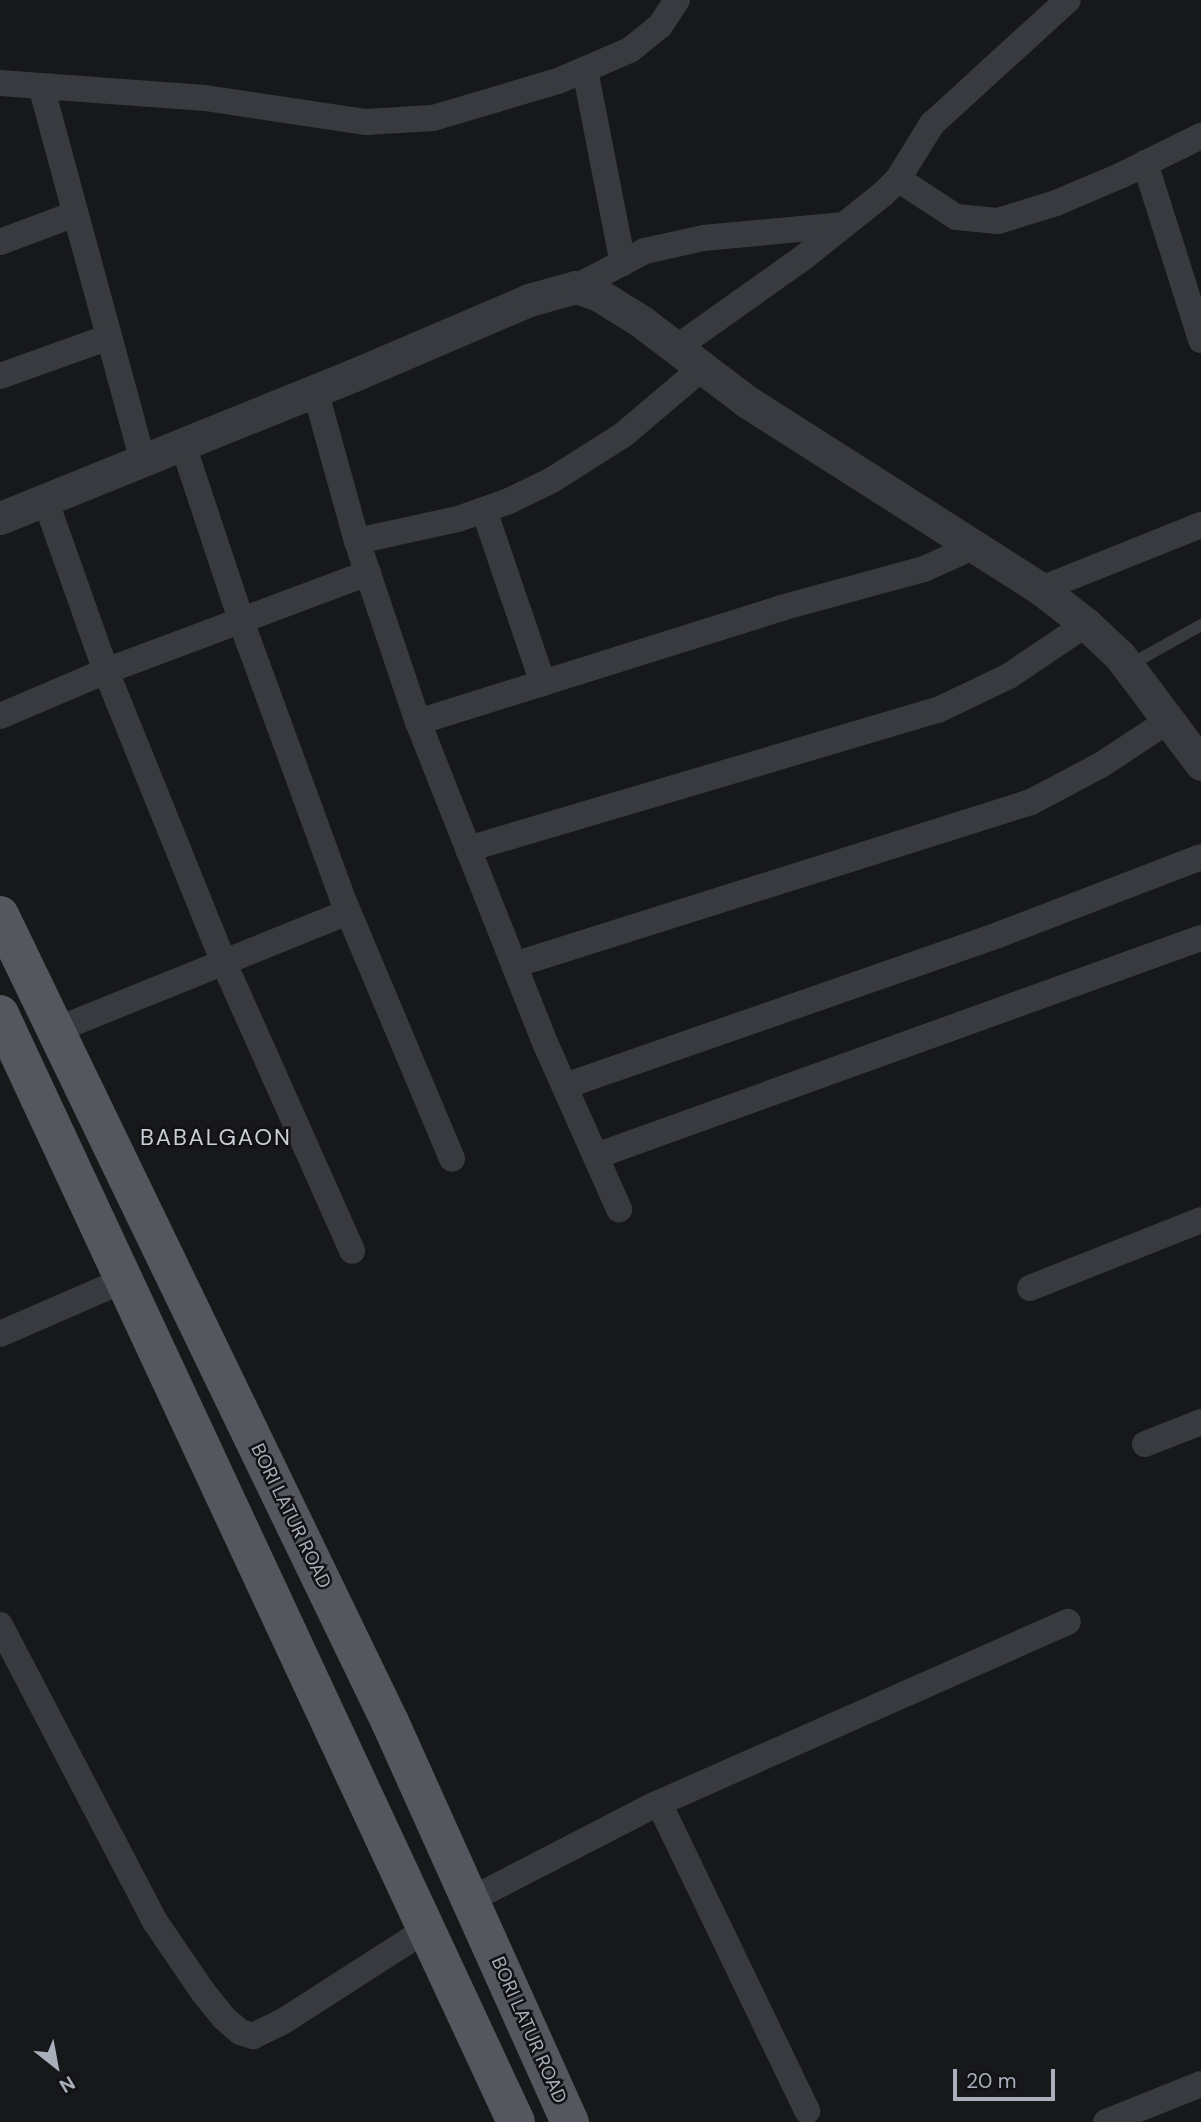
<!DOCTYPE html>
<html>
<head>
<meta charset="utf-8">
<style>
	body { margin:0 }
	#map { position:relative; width:1201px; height:2122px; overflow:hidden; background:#17181a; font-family:"DM Sans",sans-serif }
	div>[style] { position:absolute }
	.service>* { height:12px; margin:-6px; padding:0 6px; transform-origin:6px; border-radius:6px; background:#383a3f }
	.minor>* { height:26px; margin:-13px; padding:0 13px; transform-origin:13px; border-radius:13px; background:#383a3f }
	.tertiary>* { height:33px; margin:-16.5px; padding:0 16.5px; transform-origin:16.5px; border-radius:16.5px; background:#383a3f }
	.primary>* { height:38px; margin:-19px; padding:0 19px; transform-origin:19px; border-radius:19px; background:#54575e }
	span { translate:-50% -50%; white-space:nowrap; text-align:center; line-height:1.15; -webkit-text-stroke:5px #121215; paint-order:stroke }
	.street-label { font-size:19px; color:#a9afba }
	.quarter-label { font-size:23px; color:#caced6; letter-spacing:2px }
	.north { position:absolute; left:21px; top:2031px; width:70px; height:70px; -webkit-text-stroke:5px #121215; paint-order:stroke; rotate:149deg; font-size:19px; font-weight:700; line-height:28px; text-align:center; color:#a9afba }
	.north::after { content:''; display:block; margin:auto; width:24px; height:32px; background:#a9afba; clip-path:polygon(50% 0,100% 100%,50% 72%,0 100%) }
	.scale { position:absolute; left:953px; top:2069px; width:102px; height:32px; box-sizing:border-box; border:4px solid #a9afba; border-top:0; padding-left:9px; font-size:21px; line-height:24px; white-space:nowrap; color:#a9afba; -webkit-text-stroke:5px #121215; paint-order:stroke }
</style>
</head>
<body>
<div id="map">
	<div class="service">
		<i style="left:1128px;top:666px;width:84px;rotate:-29.3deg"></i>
	</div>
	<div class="minor">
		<i style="left:585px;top:70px;width:197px;rotate:78.9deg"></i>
		<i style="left:0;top:83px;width:206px;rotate:4.2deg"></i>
		<i style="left:205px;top:98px;width:163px;rotate:8.5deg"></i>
		<i style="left:366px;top:122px;width:67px;rotate:-3.4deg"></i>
		<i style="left:433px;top:118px;width:130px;rotate:-16.5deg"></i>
		<i style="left:558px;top:81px;width:78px;rotate:-23.3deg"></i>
		<i style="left:630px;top:50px;width:38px;rotate:-39deg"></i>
		<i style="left:660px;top:26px;width:31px;rotate:-57deg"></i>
		<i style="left:41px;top:86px;width:386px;rotate:74.8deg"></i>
		<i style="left:1145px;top:163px;width:186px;rotate:72.4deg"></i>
		<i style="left:898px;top:179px;width:69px;rotate:33.2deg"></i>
		<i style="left:956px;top:217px;width:42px;rotate:5.4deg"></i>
		<i style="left:998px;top:221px;width:61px;rotate:-17.2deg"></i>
		<i style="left:1056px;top:203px;width:72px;rotate:-23deg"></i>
		<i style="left:1122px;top:175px;width:88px;rotate:-26.3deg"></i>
		<i style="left:0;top:242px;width:80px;rotate:-20.5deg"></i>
		<i style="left:576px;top:287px;width:78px;rotate:-27.6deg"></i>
		<i style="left:645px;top:251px;width:59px;rotate:-12.6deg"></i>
		<i style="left:703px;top:238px;width:142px;rotate:-5.3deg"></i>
		<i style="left:676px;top:348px;width:157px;rotate:-35.4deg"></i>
		<i style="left:804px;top:257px;width:101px;rotate:-38.6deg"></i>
		<i style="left:883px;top:194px;width:21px;rotate:-45deg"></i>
		<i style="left:898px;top:179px;width:65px;rotate:-58.3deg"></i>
		<i style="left:932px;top:124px;width:184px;rotate:-42.4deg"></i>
		<i style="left:0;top:376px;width:116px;rotate:-19.7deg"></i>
		<i style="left:315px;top:390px;width:157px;rotate:74.5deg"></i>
		<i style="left:357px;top:541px;width:191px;rotate:71.4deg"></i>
		<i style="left:418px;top:722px;width:347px;rotate:68.4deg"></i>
		<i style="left:546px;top:1045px;width:180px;rotate:66deg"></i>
		<i style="left:182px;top:442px;width:209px;rotate:71.6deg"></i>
		<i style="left:248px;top:640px;width:274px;rotate:69.9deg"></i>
		<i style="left:342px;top:897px;width:284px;rotate:67.2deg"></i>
		<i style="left:45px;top:499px;width:182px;rotate:70.5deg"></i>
		<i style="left:106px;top:671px;width:315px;rotate:68deg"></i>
		<i style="left:224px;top:963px;width:315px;rotate:66deg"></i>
		<i style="left:484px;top:510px;width:183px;rotate:71.2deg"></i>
		<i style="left:357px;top:541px;width:103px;rotate:-12.3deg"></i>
		<i style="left:458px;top:519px;width:54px;rotate:-19.4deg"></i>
		<i style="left:509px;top:501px;width:48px;rotate:-26deg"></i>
		<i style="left:552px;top:480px;width:84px;rotate:-32.4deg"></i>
		<i style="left:623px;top:435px;width:104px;rotate:-40.3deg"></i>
		<i style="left:1041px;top:589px;width:172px;rotate:-21.8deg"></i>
		<i style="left:0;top:716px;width:115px;rotate:-23deg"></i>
		<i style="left:106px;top:671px;width:280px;rotate:-20.5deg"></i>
		<i style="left:418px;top:722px;width:380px;rotate:-17.4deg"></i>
		<i style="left:781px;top:608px;width:148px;rotate:-15.3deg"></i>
		<i style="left:924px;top:569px;width:54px;rotate:-24.2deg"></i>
		<i style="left:468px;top:849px;width:490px;rotate:-16.5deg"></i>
		<i style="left:938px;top:710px;width:79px;rotate:-25.6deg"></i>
		<i style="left:1009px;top:676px;width:93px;rotate:-34deg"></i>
		<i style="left:514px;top:965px;width:542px;rotate:-17.5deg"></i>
		<i style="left:1031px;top:802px;width:79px;rotate:-27.9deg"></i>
		<i style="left:1101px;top:765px;width:82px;rotate:-33.5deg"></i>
		<i style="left:56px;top:1030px;width:315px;rotate:-22deg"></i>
		<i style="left:565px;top:1086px;width:459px;rotate:-19.2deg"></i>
		<i style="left:998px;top:935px;width:217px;rotate:-21deg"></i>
		<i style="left:596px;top:1156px;width:643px;rotate:-19.82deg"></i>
		<i style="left:1030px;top:1288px;width:184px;rotate:-21.7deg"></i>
		<i style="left:0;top:1334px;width:135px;rotate:-23.5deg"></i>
		<i style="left:1145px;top:1444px;width:60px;rotate:-21.4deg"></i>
		<i style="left:0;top:1625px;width:336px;rotate:62.4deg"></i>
		<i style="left:156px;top:1923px;width:83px;rotate:55.7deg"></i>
		<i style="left:203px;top:1992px;width:33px;rotate:51deg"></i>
		<i style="left:224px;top:2018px;width:21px;rotate:41deg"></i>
		<i style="left:240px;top:2032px;width:14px;rotate:17deg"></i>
		<i style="left:253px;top:2036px;width:32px;rotate:-26deg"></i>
		<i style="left:282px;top:2022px;width:172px;rotate:-32.7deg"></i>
		<i style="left:659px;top:1803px;width:342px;rotate:64.3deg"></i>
		<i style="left:470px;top:1900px;width:203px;rotate:-27.3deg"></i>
		<i style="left:650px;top:1807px;width:457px;rotate:-23.9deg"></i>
		<i style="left:1106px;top:2122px;width:102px;rotate:-21.8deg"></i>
	</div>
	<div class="tertiary">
		<i style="left:0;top:518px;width:382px;rotate:-22deg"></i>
		<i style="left:354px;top:375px;width:190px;rotate:-23.2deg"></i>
		<i style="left:529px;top:300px;width:49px;rotate:-15.5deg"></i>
		<i style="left:576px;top:287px;width:24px;rotate:19deg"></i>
		<i style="left:599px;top:295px;width:51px;rotate:32.1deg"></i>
		<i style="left:642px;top:322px;width:131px;rotate:37.2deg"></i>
		<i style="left:746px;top:401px;width:350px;rotate:32.5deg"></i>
		<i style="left:1041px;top:589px;width:57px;rotate:37.9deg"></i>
		<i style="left:1086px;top:624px;width:47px;rotate:43.3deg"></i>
		<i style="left:1120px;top:656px;width:135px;rotate:53.1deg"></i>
	</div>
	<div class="primary">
		<i style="left:0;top:915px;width:896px;rotate:64.21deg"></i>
		<i style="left:390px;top:1722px;width:439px;rotate:65.8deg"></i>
		<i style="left:0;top:1014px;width:1222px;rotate:65.03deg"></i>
	</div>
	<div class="street-label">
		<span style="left:291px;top:1516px;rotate:64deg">BORI LATUR ROAD</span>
		<span style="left:529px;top:2030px;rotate:66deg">BORI LATUR ROAD</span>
	</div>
	<div class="quarter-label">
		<span style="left:216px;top:1137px">BABALGAON</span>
	</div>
	<div class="north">N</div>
	<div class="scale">20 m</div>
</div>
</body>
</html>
